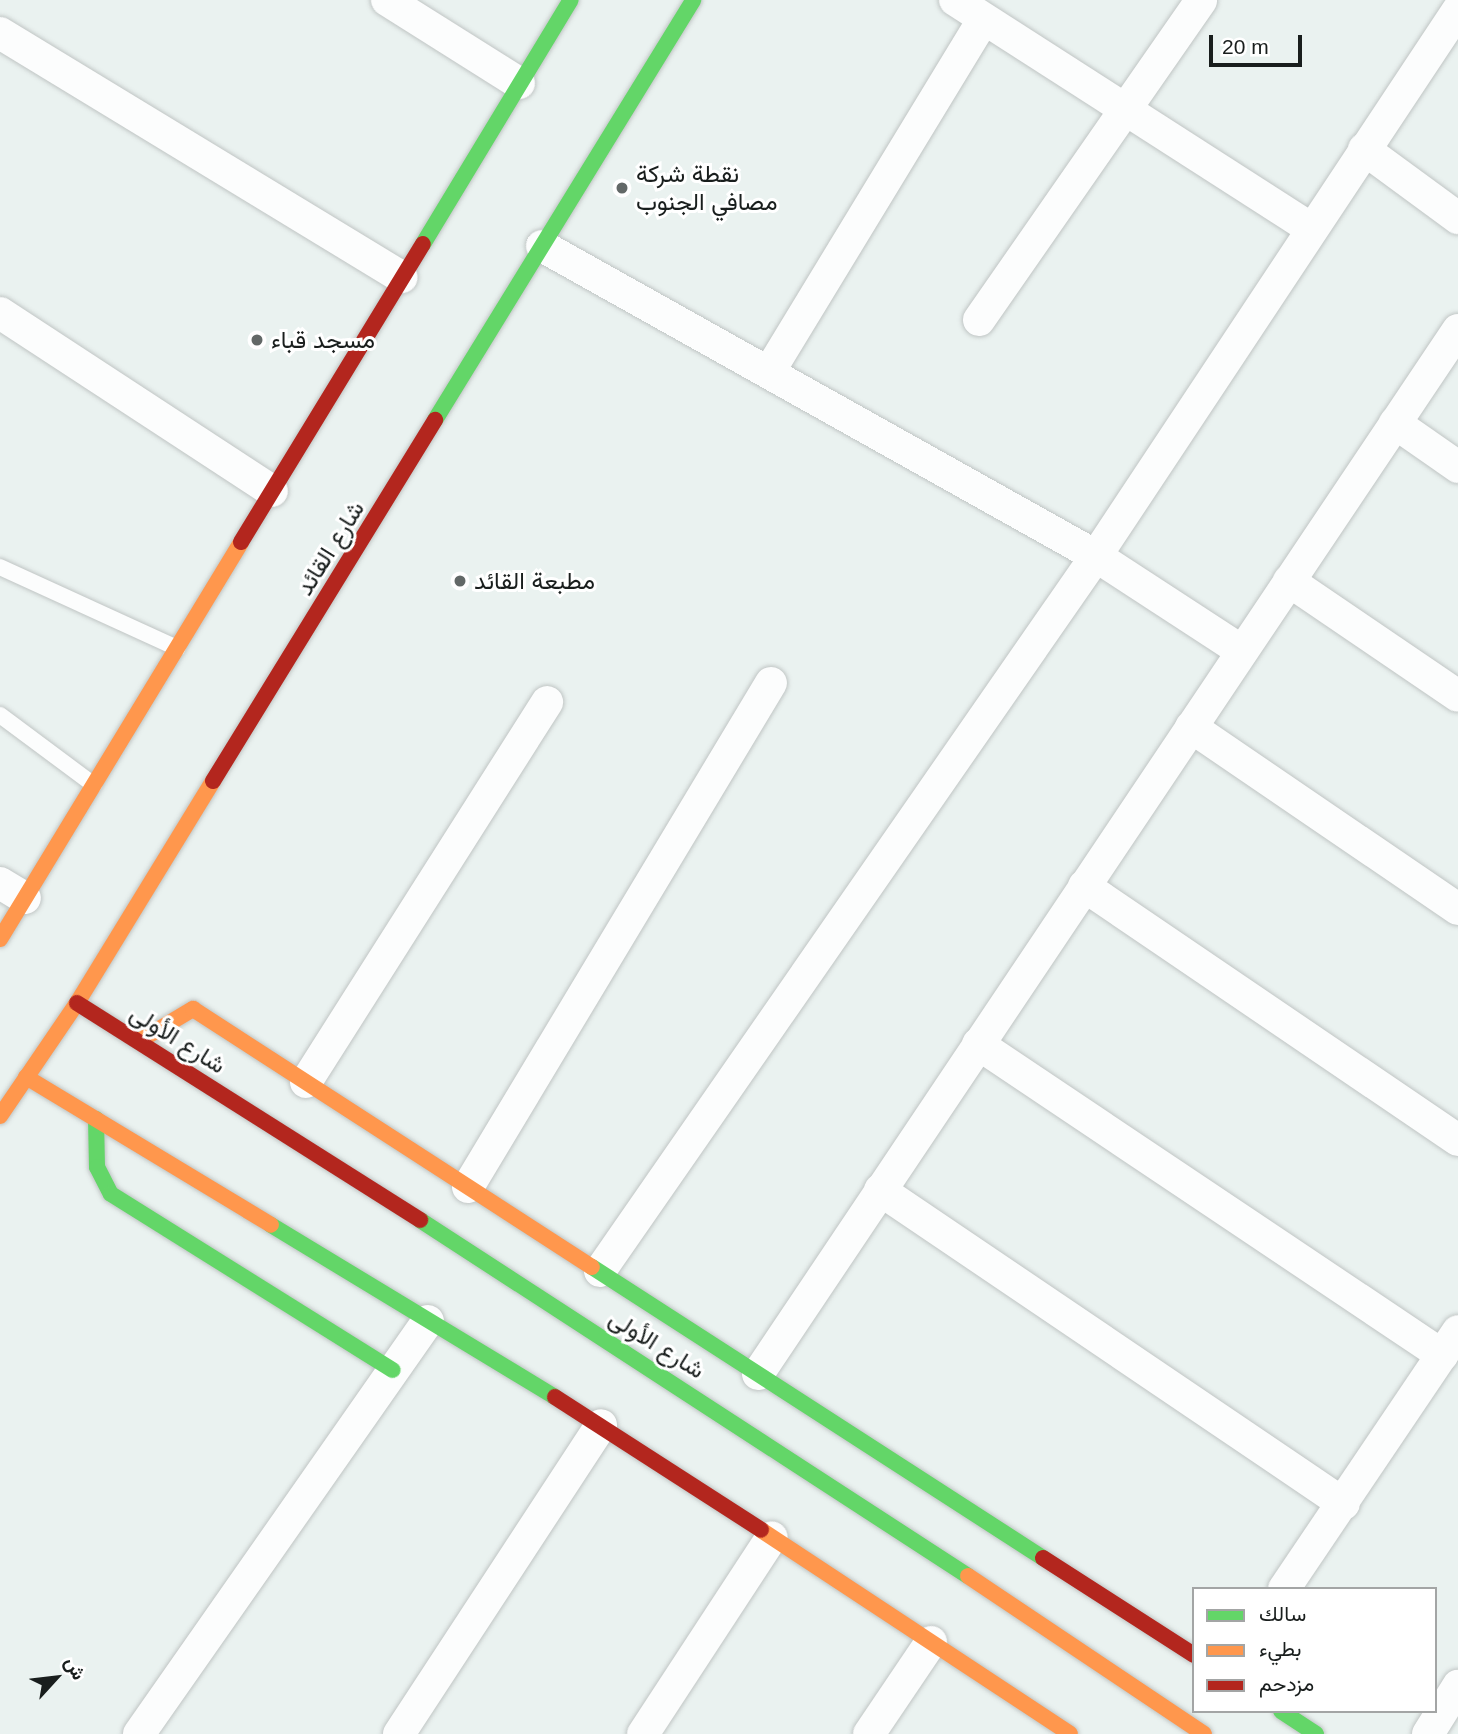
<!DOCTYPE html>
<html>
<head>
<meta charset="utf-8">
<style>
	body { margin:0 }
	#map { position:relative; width:1458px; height:1734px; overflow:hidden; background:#eaf2f0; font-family:Helvetica,Vazirmatn,sans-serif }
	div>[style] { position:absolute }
	.roads { filter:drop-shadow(0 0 2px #c0c5c4) drop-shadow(0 0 2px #c0c5c4) }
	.lane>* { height:16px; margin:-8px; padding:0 8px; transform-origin:8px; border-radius:8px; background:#fcfdfd }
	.street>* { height:32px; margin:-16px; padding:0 16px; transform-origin:16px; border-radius:16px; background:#fcfdfd }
	.fast>* { height:16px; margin:-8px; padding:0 8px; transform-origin:8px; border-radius:8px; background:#63d668 }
	.slow>* { height:16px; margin:-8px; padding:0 8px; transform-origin:8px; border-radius:8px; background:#ff974d }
	.jam>* { height:16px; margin:-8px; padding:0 8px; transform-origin:8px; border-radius:8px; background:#b3261e }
	.dots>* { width:19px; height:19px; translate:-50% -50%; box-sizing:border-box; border:4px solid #fff; border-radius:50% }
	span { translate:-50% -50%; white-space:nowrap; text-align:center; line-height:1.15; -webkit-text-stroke:6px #fff; paint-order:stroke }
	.poi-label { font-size:24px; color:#191e1d }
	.left { translate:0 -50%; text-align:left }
	.street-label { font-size:24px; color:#191e1d }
	.legend { position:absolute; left:1192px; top:1587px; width:245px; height:126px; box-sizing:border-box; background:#fff; border:2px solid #a3a5a5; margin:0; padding:9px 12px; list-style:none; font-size:21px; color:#191e1d }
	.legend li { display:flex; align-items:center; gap:14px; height:35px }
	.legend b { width:35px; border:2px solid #a3a5a5 }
	.north { position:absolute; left:21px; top:1643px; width:70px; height:70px; -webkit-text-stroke:5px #fff; paint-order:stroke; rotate:63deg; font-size:19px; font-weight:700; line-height:28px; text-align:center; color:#191e1d }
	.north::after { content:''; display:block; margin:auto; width:24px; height:32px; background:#191e1d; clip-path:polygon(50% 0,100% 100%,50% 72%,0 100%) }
	.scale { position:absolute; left:1209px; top:35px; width:93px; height:32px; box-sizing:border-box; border:4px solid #191e1d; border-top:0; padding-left:9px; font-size:21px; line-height:24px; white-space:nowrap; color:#191e1d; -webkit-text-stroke:5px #fff; paint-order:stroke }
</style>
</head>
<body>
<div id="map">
	<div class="roads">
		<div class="lane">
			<i style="left:0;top:567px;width:195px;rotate:24.6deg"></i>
			<i style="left:0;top:715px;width:117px;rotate:36.7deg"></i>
		</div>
		<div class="street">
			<i style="left:387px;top:0;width:156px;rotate:32.2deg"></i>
			<i style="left:955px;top:0;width:422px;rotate:32.7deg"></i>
			<i style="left:0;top:33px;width:470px;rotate:31.3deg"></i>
			<i style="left:1364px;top:149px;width:117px;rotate:36.3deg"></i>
			<i style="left:542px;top:246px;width:635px;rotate:29.23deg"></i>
			<i style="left:1096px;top:556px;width:174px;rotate:33.1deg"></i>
			<i style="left:0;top:313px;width:325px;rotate:33.2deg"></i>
			<i style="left:979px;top:320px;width:389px;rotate:-55.2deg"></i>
			<i style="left:769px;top:372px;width:413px;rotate:-58.7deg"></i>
			<i style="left:1395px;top:423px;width:77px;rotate:34.9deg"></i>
			<i style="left:1289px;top:581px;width:204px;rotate:34.2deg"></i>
			<i style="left:1191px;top:727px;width:323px;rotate:34.3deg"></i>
			<i style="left:0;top:883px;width:29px;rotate:31deg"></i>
			<i style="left:1084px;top:886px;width:452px;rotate:34.2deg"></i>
			<i style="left:978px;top:1044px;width:559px;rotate:33.83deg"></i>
			<i style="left:306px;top:1082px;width:450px;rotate:-57.6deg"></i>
			<i style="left:468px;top:1187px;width:588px;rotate:-58.99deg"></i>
			<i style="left:880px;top:1190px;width:560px;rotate:34.09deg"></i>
			<i style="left:600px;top:1271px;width:870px;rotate:-55.25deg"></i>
			<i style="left:1096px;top:556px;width:655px;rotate:-56.46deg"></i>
			<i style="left:758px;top:1374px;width:1257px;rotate:-56.16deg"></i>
			<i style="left:1284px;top:1589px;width:311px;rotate:-56deg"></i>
			<i style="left:139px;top:1734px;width:504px;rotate:-55.02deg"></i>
			<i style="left:399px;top:1734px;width:369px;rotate:-56.8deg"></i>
			<i style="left:643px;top:1734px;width:235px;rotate:-56.8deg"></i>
			<i style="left:869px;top:1734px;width:111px;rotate:-56deg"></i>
			<i style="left:1428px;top:1734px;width:57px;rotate:-58deg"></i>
		</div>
		<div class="fast">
			<i style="left:423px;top:244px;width:285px;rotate:-58.8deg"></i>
			<i style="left:435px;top:420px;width:493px;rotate:-58.4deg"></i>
			<i style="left:96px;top:1119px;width:48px;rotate:88.8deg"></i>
			<i style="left:97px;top:1167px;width:30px;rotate:63deg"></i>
			<i style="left:111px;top:1194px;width:332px;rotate:32deg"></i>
			<i style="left:420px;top:1220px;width:653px;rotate:33.01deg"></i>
			<i style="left:271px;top:1225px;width:332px;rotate:31.2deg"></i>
			<i style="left:592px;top:1267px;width:537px;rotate:32.83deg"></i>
			<i style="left:1281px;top:1711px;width:42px;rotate:33.3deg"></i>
		</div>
		<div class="slow">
			<i style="left:0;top:939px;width:464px;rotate:-58.7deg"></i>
			<i style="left:139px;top:1041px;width:63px;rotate:-30.7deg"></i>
			<i style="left:193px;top:1009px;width:475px;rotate:32.9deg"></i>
			<i style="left:26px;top:1077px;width:286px;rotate:31.1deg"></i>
			<i style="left:0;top:1116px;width:137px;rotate:-55.7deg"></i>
			<i style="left:77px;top:1003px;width:260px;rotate:-58.5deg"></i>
			<i style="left:761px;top:1530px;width:370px;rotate:33.4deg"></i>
			<i style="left:968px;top:1576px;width:284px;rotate:33.8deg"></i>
		</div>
		<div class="jam">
			<i style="left:241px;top:542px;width:349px;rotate:-58.6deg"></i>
			<i style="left:213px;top:781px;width:424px;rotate:-58.4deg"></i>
			<i style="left:77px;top:1003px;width:406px;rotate:32.3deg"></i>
			<i style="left:555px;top:1397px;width:245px;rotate:32.8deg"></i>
			<i style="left:1043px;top:1558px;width:179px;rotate:32.7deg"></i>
		</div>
	</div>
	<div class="dots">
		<i style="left:622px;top:188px;background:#626867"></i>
		<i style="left:257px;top:340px;background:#626867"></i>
		<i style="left:460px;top:581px;background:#626867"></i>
	</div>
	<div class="poi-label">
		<span class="left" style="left:636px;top:188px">نقطة شركة<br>مصافي الجنوب</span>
		<span class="left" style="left:271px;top:340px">مسجد قباء</span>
		<span class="left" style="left:474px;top:581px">مطبعة القائد</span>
	</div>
	<div class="street-label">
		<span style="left:330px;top:548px;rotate:-58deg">شارع القائد</span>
		<span style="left:178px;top:1039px;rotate:32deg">شارع الأولى</span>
		<span style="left:657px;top:1344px;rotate:32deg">شارع الأولى</span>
	</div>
	<ul class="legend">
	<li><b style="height:9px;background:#63d668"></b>سالك</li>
	<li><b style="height:9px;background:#ff974d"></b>بطيء</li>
	<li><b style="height:9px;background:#b3261e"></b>مزدحم</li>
	</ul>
	<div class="north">ش</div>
	<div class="scale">20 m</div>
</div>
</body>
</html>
